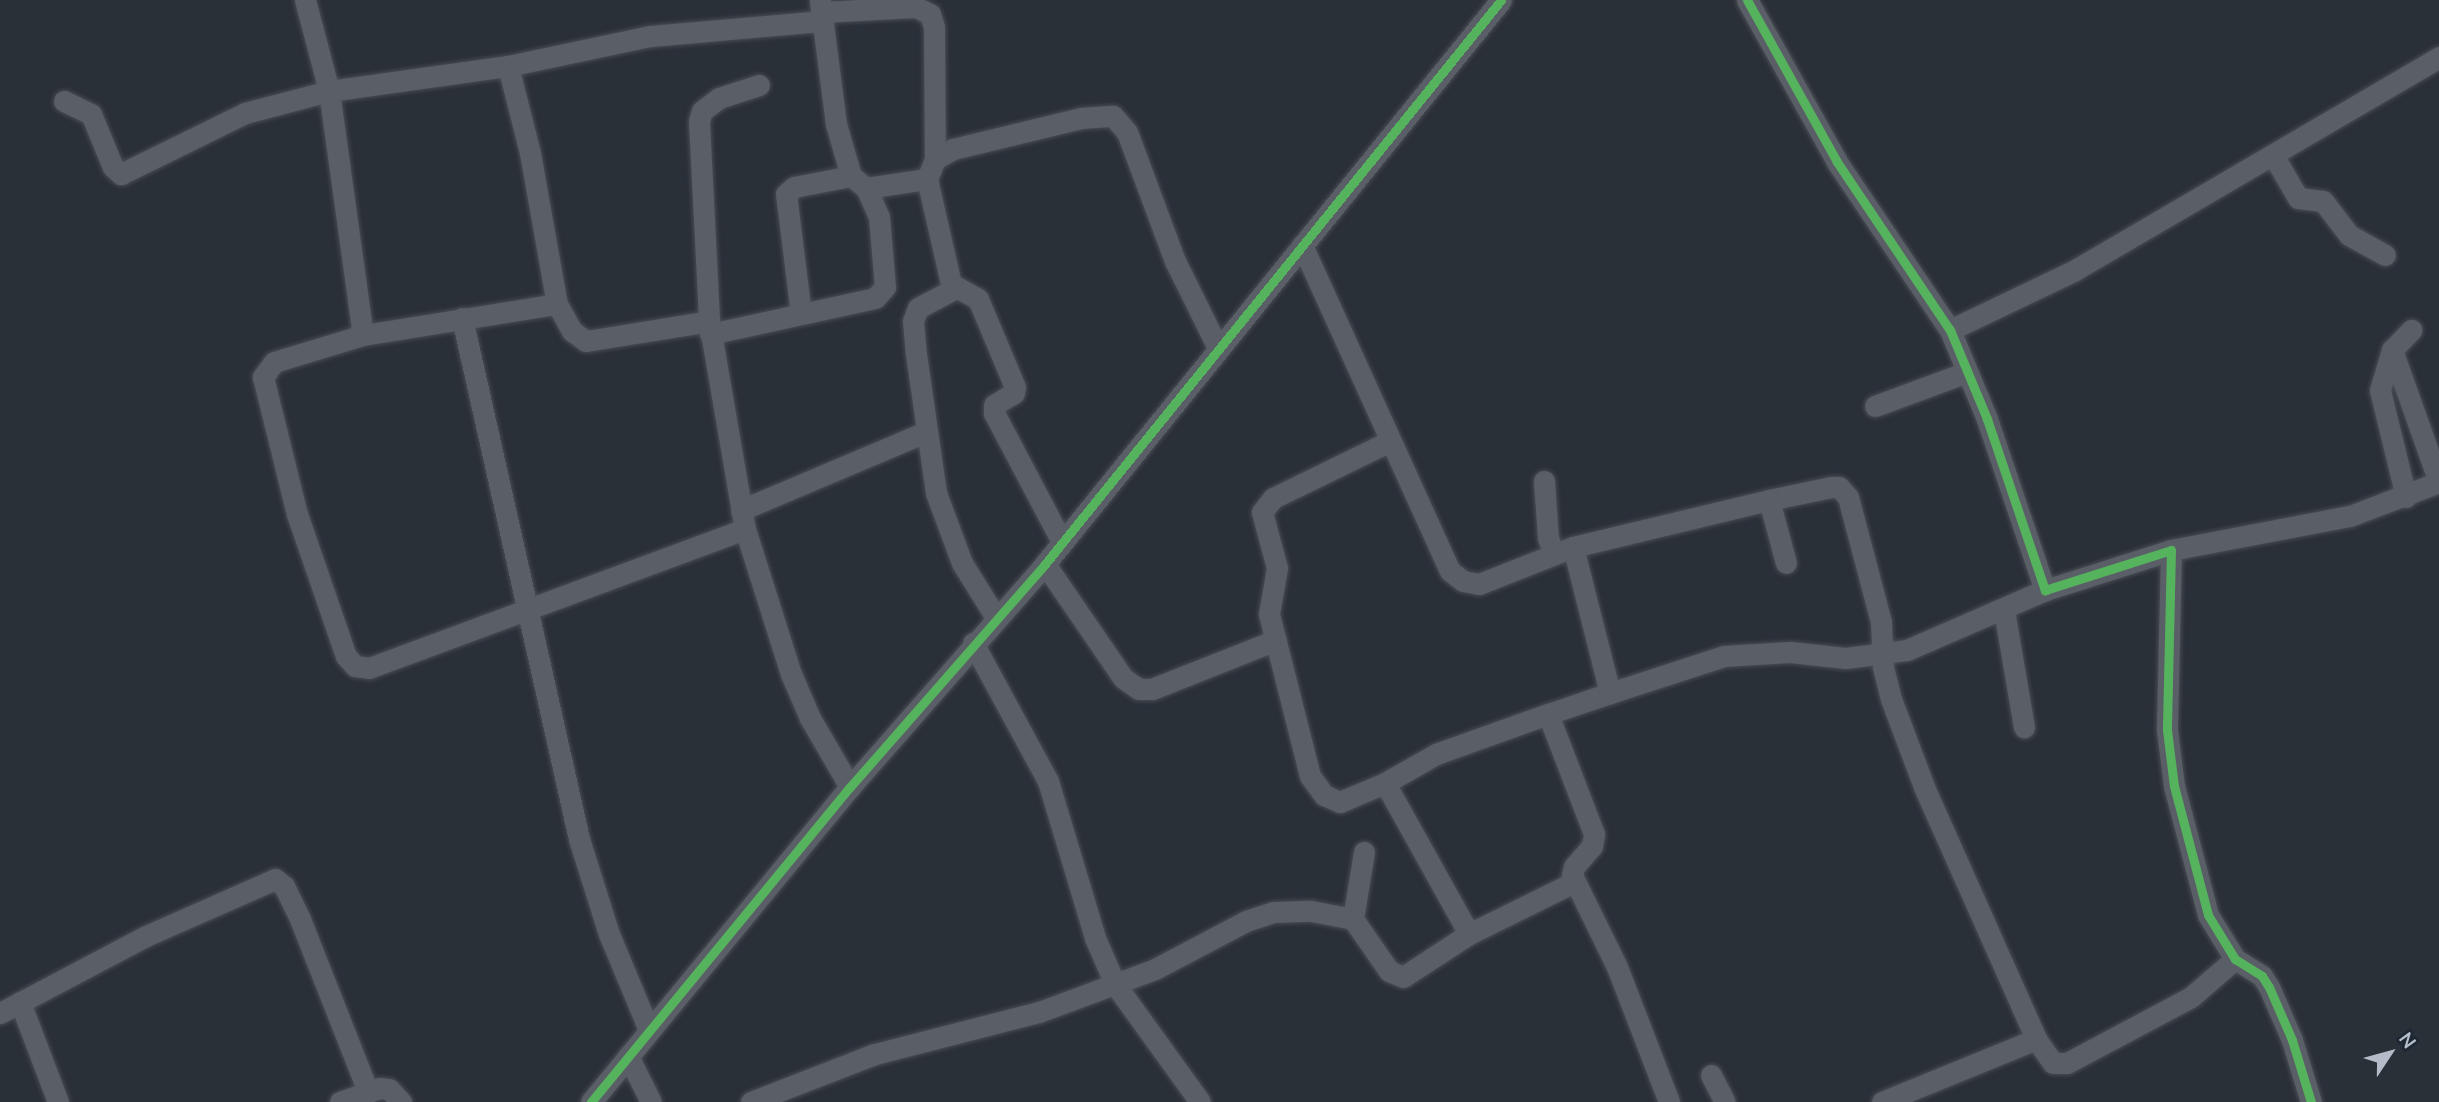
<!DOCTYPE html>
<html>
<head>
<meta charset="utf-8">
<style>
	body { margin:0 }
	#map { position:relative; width:2439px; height:1102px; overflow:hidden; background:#2a3038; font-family:"Nunito Sans",sans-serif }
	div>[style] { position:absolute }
	.roads { filter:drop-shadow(0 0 2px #484c53) drop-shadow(0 0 2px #484c53) }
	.minor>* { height:21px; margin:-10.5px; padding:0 10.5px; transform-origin:10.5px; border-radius:10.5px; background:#5a5e66 }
	.cycleway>* { height:9px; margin:-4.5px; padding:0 4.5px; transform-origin:4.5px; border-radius:4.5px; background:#56b35d }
	span { translate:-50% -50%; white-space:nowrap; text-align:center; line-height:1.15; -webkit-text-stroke:5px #1d2633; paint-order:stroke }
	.north { position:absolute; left:2355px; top:1018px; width:70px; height:70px; -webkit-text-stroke:5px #1d2633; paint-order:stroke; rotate:54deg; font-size:19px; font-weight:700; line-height:28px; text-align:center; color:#b4bcc9 }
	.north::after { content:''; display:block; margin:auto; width:24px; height:32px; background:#b4bcc9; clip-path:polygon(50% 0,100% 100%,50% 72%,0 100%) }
</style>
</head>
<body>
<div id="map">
	<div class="roads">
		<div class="minor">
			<i style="left:305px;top:0;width:94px;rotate:75.2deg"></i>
			<i style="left:329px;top:91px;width:246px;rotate:82.1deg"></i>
			<i style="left:363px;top:335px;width:196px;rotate:-9.1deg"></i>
			<i style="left:557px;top:304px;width:31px;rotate:61deg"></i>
			<i style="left:572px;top:331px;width:17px;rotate:36deg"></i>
			<i style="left:586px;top:341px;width:125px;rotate:-9.2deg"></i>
			<i style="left:1747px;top:0;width:185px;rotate:60.9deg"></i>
			<i style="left:1837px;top:162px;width:202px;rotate:56.1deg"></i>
			<i style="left:1950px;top:330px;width:96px;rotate:67.4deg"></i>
			<i style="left:1987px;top:419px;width:181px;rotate:71.3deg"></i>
			<i style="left:2045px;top:590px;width:132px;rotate:-17.6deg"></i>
			<i style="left:2171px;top:550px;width:180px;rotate:91.3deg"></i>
			<i style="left:2167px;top:730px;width:56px;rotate:82.9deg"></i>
			<i style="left:2174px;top:786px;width:133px;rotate:75.2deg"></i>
			<i style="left:2208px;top:915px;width:52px;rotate:58.5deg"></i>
			<i style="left:2235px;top:959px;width:32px;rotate:32deg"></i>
			<i style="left:2262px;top:976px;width:13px;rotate:58deg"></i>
			<i style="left:2269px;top:987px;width:58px;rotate:66.5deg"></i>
			<i style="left:2292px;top:1040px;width:65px;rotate:73deg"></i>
			<i style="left:821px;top:12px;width:95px;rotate:-3deg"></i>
			<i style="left:916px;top:7px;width:16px;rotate:27deg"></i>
			<i style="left:930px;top:14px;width:14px;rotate:73deg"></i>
			<i style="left:934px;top:27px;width:132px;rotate:89.6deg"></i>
			<i style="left:508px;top:66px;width:90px;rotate:75.8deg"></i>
			<i style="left:530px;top:153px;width:153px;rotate:79.9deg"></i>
			<i style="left:759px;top:85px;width:42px;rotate:162deg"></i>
			<i style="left:719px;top:98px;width:21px;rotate:143deg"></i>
			<i style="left:702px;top:111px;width:10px;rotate:107deg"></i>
			<i style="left:699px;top:121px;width:200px;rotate:87.1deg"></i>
			<i style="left:709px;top:321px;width:211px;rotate:80.2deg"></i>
			<i style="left:745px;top:529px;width:152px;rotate:72.4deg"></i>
			<i style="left:791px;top:674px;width:48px;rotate:66.6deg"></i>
			<i style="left:810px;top:718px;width:80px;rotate:59.9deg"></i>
			<i style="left:64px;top:101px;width:30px;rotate:26deg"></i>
			<i style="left:91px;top:114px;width:57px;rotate:67.5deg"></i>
			<i style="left:113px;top:167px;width:11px;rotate:41deg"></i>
			<i style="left:121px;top:174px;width:138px;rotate:-26.2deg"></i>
			<i style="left:245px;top:113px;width:87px;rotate:-14.7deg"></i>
			<i style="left:329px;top:91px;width:181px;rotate:-8deg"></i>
			<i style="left:508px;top:66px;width:145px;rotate:-11.9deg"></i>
			<i style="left:650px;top:36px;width:172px;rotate:-5deg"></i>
			<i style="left:2273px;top:155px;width:50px;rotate:59.8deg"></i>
			<i style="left:2298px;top:198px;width:25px;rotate:7deg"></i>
			<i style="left:2323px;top:201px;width:43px;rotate:52.6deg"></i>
			<i style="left:2349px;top:235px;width:41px;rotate:29.1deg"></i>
			<i style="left:927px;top:179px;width:22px;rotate:-68deg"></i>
			<i style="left:935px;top:159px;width:21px;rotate:-29deg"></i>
			<i style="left:953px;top:149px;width:132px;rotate:-13.6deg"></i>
			<i style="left:1081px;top:118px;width:32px;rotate:-4deg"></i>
			<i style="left:1113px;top:116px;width:21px;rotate:49deg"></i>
			<i style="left:1127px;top:132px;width:138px;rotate:69.6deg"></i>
			<i style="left:1175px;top:261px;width:95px;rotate:63.7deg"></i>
			<i style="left:866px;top:188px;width:62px;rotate:-8.4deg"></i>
			<i style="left:927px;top:179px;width:108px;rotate:77.1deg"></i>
			<i style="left:951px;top:284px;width:31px;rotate:29deg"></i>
			<i style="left:978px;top:299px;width:95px;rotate:67.2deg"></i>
			<i style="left:1015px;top:387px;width:6px;rotate:99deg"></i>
			<i style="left:1014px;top:393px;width:23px;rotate:149deg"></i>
			<i style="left:994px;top:405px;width:8px;rotate:90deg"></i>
			<i style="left:994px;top:413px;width:144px;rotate:62.2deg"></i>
			<i style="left:1302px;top:245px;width:358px;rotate:65.6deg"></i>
			<i style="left:1450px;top:571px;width:16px;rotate:38deg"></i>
			<i style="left:1463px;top:581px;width:16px;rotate:11deg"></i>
			<i style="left:1479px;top:584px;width:101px;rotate:-21.5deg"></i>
			<i style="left:1573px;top:547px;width:151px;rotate:75.8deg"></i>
			<i style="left:1610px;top:693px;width:65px;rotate:161.3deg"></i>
			<i style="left:1548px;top:714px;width:129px;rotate:69deg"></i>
			<i style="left:1594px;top:834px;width:12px;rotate:99deg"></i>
			<i style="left:1592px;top:846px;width:28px;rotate:131deg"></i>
			<i style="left:1574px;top:867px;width:8px;rotate:104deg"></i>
			<i style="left:1572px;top:875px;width:102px;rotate:63.9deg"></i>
			<i style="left:1617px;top:967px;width:145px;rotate:68.9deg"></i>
			<i style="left:954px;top:289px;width:41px;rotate:152.2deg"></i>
			<i style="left:918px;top:308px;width:14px;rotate:111deg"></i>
			<i style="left:913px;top:321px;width:33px;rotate:85deg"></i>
			<i style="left:916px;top:354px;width:140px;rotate:81.8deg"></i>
			<i style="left:936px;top:493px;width:75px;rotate:69.6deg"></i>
			<i style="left:962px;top:563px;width:62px;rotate:58.1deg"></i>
			<i style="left:801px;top:314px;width:121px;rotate:-97.1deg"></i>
			<i style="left:786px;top:194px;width:11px;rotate:-41deg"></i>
			<i style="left:794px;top:187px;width:58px;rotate:-10.9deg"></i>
			<i style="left:462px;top:318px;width:534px;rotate:77.34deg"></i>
			<i style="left:579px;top:839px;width:100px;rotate:72.5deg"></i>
			<i style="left:609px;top:934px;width:104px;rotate:67.4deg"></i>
			<i style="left:1950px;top:330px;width:139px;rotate:-25.6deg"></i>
			<i style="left:2075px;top:270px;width:422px;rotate:-30.3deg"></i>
			<i style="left:710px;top:334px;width:169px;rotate:-12.3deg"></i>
			<i style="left:875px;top:298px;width:15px;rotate:-48deg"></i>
			<i style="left:885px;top:287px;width:70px;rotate:-94.9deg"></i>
			<i style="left:879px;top:217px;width:32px;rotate:-114deg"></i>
			<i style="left:866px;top:188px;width:19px;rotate:-141deg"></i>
			<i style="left:851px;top:176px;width:54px;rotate:-106.1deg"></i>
			<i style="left:836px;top:124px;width:125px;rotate:-97.4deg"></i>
			<i style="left:363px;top:335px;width:93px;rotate:163.1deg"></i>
			<i style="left:274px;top:362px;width:19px;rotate:126deg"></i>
			<i style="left:263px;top:377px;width:141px;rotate:76.1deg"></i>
			<i style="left:297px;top:514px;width:150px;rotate:71deg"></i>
			<i style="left:346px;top:656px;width:13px;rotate:48deg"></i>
			<i style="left:355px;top:666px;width:14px;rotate:8deg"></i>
			<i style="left:369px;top:668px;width:401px;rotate:-20.3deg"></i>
			<i style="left:2392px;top:350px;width:140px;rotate:70.4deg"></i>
			<i style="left:1875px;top:406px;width:98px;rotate:-20.3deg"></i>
			<i style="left:1388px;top:442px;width:128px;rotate:154deg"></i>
			<i style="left:1273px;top:498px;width:18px;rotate:128deg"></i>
			<i style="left:1262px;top:512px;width:58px;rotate:75deg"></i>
			<i style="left:1277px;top:568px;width:47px;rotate:99.9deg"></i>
			<i style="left:1269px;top:614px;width:167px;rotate:75.8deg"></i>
			<i style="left:1310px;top:776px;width:24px;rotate:54deg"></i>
			<i style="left:1324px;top:795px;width:17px;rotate:24deg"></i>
			<i style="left:1340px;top:802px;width:49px;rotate:-22.9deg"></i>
			<i style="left:1385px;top:783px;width:173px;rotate:60.9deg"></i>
			<i style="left:1469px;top:934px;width:117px;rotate:-26.3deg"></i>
			<i style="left:1544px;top:481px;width:57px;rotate:86deg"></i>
			<i style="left:1548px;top:538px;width:17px;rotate:69deg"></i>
			<i style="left:2406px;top:497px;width:110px;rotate:-103.7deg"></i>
			<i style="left:2380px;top:390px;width:42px;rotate:-73.3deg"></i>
			<i style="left:2392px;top:350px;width:28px;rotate:-46deg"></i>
			<i style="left:1769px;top:500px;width:63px;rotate:-11.8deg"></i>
			<i style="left:1831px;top:487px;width:8px"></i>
			<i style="left:1839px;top:487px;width:13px;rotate:48deg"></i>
			<i style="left:1848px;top:497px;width:129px;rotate:75.2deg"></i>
			<i style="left:1881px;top:622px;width:45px;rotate:87.5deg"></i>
			<i style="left:1883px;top:667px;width:33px;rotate:76deg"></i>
			<i style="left:1891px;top:699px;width:94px;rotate:69.4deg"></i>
			<i style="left:1924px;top:787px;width:276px;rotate:66deg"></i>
			<i style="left:741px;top:510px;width:201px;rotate:-22.9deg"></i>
			<i style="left:1573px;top:547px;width:202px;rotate:-13.5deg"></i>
			<i style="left:1769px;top:500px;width:65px;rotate:74.9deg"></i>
			<i style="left:2171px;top:550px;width:182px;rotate:-10.8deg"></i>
			<i style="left:2350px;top:516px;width:95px;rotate:-20.9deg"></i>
			<i style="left:1045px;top:564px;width:138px;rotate:55.6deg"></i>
			<i style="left:1123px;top:678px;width:19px;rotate:35deg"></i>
			<i style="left:1139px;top:689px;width:13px"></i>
			<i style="left:1152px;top:689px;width:133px;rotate:-21.6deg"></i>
			<i style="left:2004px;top:610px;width:119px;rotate:80.3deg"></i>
			<i style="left:973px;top:643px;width:157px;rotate:61.5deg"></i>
			<i style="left:1048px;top:781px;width:164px;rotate:73.3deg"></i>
			<i style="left:1095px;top:938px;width:50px;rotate:66.5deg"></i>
			<i style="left:1115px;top:984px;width:145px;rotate:54.2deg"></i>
			<i style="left:1610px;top:693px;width:120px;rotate:-18deg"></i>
			<i style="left:1724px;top:656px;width:66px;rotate:-3.5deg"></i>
			<i style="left:1790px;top:652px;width:56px;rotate:6.1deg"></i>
			<i style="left:1846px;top:658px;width:62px;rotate:-7.5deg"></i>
			<i style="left:1907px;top:650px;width:150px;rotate:-23.5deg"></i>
			<i style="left:1385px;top:783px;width:59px;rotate:-29.6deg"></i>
			<i style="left:1436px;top:754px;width:119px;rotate:-19.7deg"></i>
			<i style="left:1353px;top:919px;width:68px;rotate:-80.7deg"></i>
			<i style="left:20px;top:1002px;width:107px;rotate:69.2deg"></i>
			<i style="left:0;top:1013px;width:165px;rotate:-27.8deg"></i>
			<i style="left:146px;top:936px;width:141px;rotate:-23.8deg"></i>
			<i style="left:275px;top:879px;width:11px;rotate:38deg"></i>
			<i style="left:284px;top:886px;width:37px;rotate:64deg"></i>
			<i style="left:300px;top:919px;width:183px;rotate:68.5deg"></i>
			<i style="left:628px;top:1056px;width:51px;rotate:63.4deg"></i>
			<i style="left:1711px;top:1075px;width:30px;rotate:63deg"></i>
			<i style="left:340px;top:1102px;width:42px;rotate:-19.3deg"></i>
			<i style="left:380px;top:1088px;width:9px;rotate:6deg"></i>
			<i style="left:389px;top:1089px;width:18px;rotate:47deg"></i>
			<i style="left:591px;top:1102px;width:408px;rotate:-50.6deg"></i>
			<i style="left:850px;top:787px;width:296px;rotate:-48.8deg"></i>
			<i style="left:1045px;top:564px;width:725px;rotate:-51.04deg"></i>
			<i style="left:751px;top:1102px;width:133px;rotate:-21.2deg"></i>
			<i style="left:875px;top:1054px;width:169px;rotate:-14.4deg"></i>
			<i style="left:1039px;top:1012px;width:124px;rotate:-20.3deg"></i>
			<i style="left:1155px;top:969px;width:103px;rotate:-27.8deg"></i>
			<i style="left:1246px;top:921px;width:28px;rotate:-18deg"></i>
			<i style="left:1273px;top:912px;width:38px;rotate:-2deg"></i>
			<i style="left:1311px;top:911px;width:43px;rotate:10.8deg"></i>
			<i style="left:1353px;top:919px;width:63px;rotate:55.3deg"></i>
			<i style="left:1389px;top:971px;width:15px;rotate:23deg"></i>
			<i style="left:1403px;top:977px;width:79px;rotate:-33.1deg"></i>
			<i style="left:1882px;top:1102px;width:166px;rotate:-22.2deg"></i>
			<i style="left:2036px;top:1039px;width:29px;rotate:55deg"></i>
			<i style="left:2053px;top:1063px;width:14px"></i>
			<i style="left:2067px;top:1063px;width:140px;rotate:-28deg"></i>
			<i style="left:2191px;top:997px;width:58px;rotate:-40.8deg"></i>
		</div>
	</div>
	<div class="cycleway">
		<i style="left:1747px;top:0;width:185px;rotate:60.9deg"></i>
		<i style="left:1837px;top:162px;width:202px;rotate:56.1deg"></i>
		<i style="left:1950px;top:330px;width:96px;rotate:67.4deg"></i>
		<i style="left:1987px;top:419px;width:181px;rotate:71.3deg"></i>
		<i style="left:2045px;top:590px;width:132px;rotate:-17.6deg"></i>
		<i style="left:2171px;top:550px;width:180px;rotate:91.3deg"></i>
		<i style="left:2167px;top:730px;width:56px;rotate:82.9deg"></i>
		<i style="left:2174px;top:786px;width:133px;rotate:75.2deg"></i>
		<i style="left:2208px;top:915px;width:52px;rotate:58.5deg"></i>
		<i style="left:2235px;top:959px;width:32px;rotate:32deg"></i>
		<i style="left:2262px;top:976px;width:13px;rotate:58deg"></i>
		<i style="left:2269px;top:987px;width:58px;rotate:66.5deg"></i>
		<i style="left:2292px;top:1040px;width:65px;rotate:73deg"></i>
		<i style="left:591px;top:1102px;width:408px;rotate:-50.6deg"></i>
		<i style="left:850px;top:787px;width:296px;rotate:-48.8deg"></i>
		<i style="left:1045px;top:564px;width:725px;rotate:-51.04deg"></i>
	</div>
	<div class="north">N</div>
</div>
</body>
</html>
